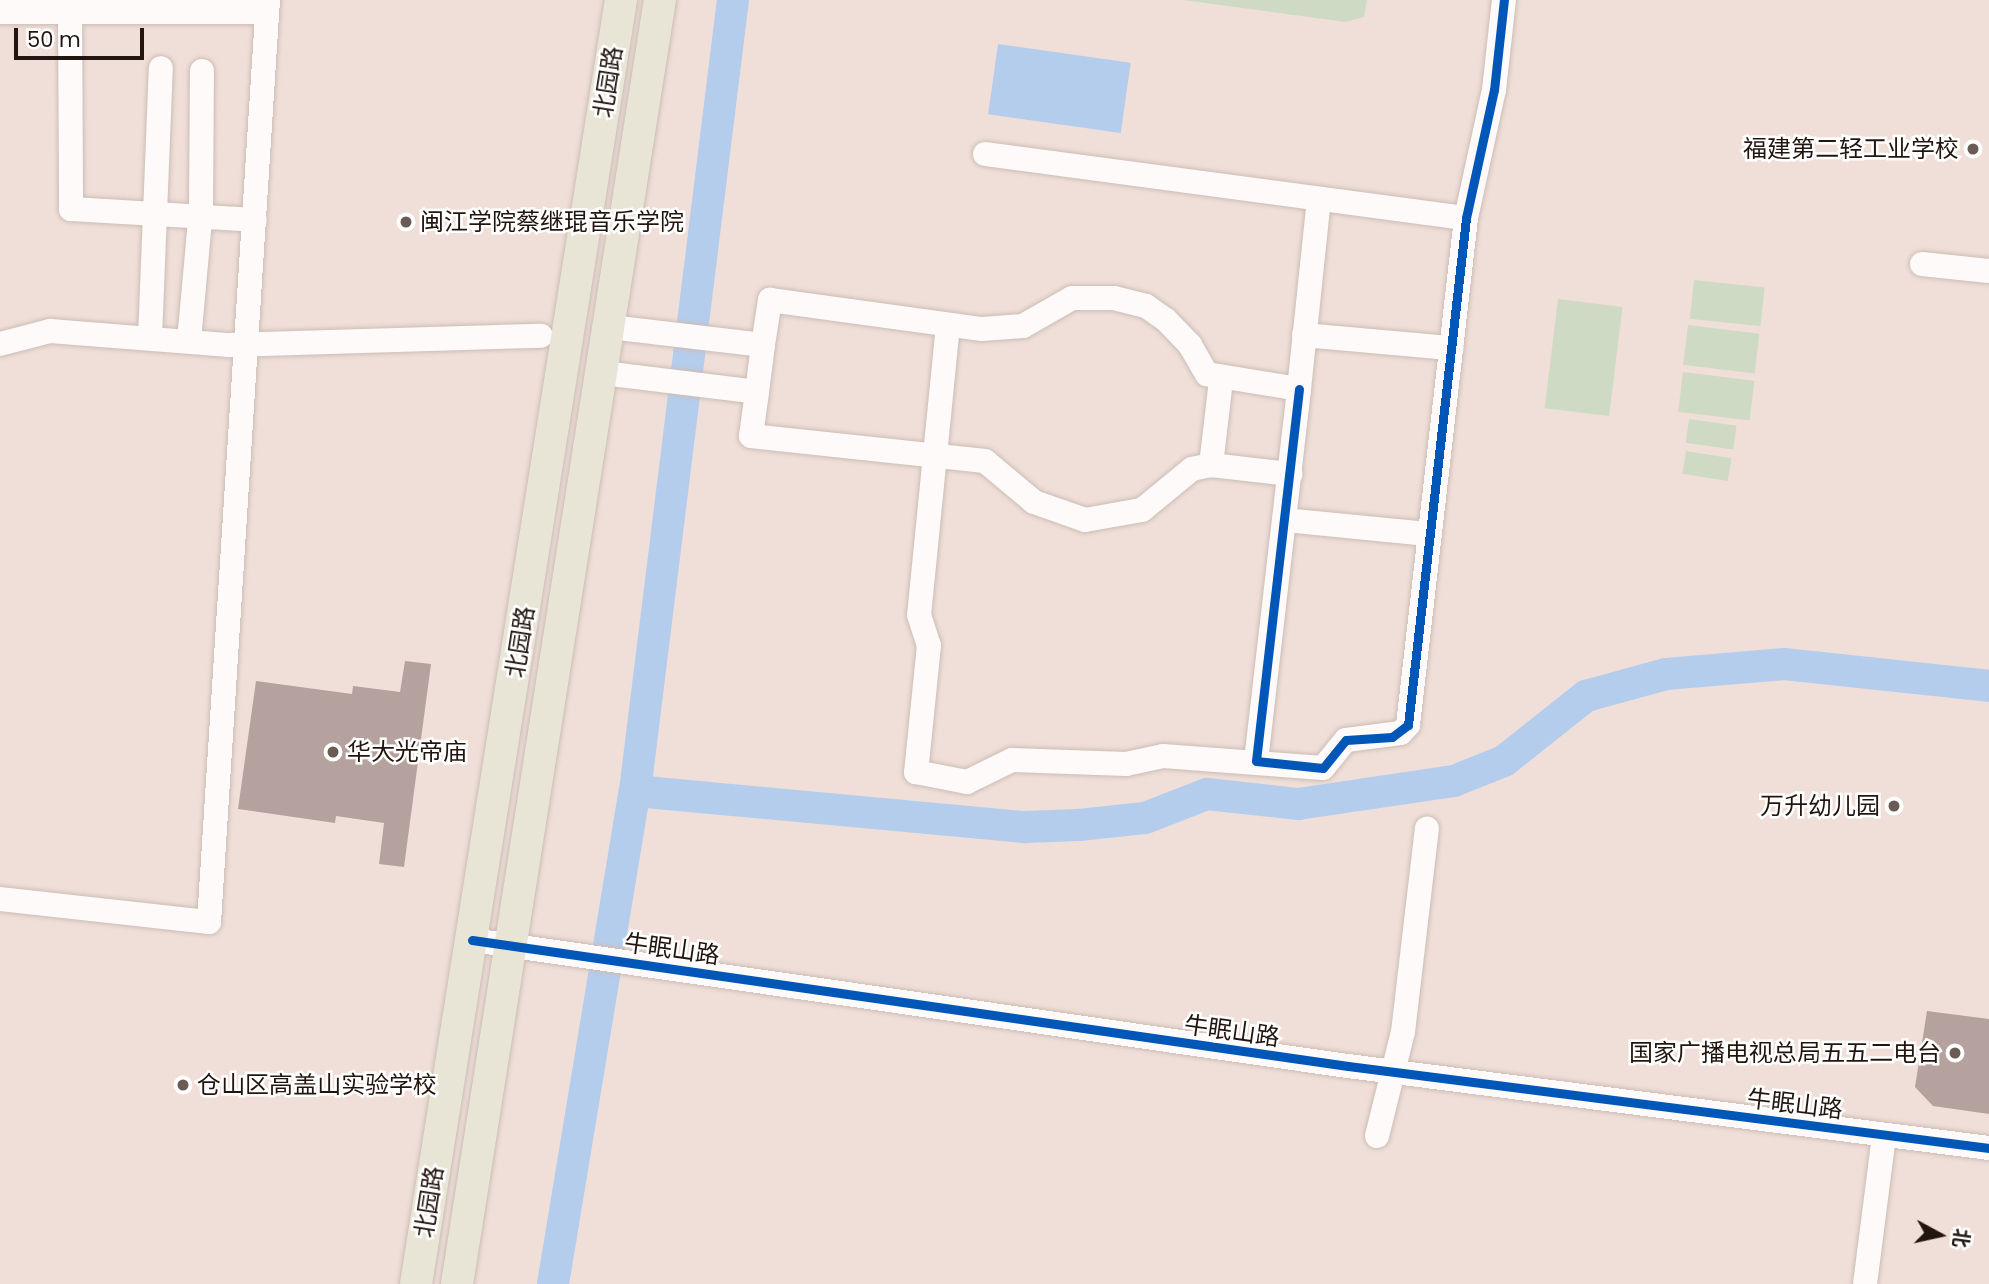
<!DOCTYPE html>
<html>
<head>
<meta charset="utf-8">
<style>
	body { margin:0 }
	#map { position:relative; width:1989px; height:1284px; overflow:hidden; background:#f0dfd8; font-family:Poppins,"Noto Sans SC",sans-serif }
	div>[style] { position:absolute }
	.green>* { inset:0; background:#cfdac4; transform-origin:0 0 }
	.water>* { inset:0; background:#b5cdec; transform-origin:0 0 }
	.river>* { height:32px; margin:-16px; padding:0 16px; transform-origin:16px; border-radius:16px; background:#b5cdec }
	.building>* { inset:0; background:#b5a19d }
	.roads { filter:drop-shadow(0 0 2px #cbbdb6) drop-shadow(0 0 2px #cbbdb6) }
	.minor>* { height:24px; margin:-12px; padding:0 12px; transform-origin:12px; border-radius:12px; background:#fdfaf9 }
	.major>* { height:32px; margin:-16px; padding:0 16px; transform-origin:16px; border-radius:16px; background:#e9e5d6 }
	.cycleway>* { height:9px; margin:-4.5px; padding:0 4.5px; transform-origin:4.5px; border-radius:4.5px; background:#0057b8 }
	.dots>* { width:19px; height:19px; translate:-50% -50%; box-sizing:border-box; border:4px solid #fff; border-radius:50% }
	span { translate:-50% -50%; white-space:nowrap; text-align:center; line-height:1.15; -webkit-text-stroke:5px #fff; paint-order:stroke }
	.street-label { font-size:24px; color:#22150f }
	.poi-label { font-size:24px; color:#22150f }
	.right { translate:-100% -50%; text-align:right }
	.left { translate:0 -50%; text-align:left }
	.north { position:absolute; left:1905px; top:1200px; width:70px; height:70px; -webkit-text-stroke:5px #fff; paint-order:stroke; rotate:98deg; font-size:19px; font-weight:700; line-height:28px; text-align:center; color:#22150f }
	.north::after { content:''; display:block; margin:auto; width:24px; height:32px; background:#22150f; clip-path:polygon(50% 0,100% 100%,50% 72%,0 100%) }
	.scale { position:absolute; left:14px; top:28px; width:130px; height:32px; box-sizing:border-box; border:4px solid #22150f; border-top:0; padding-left:9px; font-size:21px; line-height:24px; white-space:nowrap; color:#22150f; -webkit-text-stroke:5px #fff; paint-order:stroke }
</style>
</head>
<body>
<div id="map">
	<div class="green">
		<i style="clip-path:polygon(1183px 0,1367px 0,1364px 17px,1345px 22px)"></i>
		<i style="left:1694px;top:280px;width:71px;height:39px;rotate:6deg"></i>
		<i style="left:1558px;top:299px;width:65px;height:110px;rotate:7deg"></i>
		<i style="left:1688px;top:325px;width:72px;height:40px;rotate:7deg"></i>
		<i style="left:1683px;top:372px;width:72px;height:40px;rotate:7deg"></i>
		<i style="left:1689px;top:419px;width:48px;height:24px;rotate:8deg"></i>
		<i style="left:1686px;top:451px;width:46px;height:23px;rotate:9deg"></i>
	</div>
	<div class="water">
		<i style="left:998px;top:44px;width:134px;height:71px;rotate:8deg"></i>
	</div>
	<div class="river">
		<i style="left:635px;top:791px;width:391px;rotate:5.3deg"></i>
		<i style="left:1024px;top:827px;width:55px;rotate:-2.1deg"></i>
		<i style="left:1079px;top:825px;width:66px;rotate:-6.1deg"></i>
		<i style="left:1145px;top:818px;width:66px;rotate:-21.2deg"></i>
		<i style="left:1207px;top:794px;width:92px;rotate:6.3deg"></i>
		<i style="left:1298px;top:804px;width:158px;rotate:-8.4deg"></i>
		<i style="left:1454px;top:781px;width:54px;rotate:-21.8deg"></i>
		<i style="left:1504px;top:761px;width:105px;rotate:-38.4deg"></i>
		<i style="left:1586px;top:696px;width:83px;rotate:-15.4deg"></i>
		<i style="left:1666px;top:674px;width:118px;rotate:-4.8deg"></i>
		<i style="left:1784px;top:664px;width:206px;rotate:6.1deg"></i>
		<i style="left:553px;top:1284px;width:500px;rotate:-80.6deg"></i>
		<i style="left:635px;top:791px;width:797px;rotate:-82.94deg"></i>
	</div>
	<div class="building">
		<i style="clip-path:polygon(405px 661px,431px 664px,404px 867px,379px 864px,384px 823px,336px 816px,335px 823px,238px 809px,256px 681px,352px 694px,353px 686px,400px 692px)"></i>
		<i style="clip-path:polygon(1927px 1011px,1989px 1019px,1989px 1114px,1933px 1106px,1915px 1087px)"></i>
	</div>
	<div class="roads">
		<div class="minor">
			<i style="left:70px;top:0;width:209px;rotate:89.7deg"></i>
			<i style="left:71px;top:209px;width:184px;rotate:3.4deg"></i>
			<i style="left:0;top:12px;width:267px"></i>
			<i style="left:985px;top:154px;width:485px;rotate:7.6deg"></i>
			<i style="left:1922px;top:264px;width:67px;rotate:6deg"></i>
			<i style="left:948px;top:325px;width:291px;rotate:95.7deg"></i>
			<i style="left:919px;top:615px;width:32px;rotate:72deg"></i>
			<i style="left:929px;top:645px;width:128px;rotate:95.8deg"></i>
			<i style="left:916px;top:772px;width:52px;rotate:11.1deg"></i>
			<i style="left:967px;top:782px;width:50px;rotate:-26.1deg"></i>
			<i style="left:1012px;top:760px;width:114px;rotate:2deg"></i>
			<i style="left:1126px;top:764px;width:38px;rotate:-12deg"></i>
			<i style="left:1163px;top:756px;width:160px;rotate:4.3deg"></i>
			<i style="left:1323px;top:768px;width:36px;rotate:-51deg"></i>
			<i style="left:1346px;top:740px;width:55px;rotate:-7.3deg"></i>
			<i style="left:1401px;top:733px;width:11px;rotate:-49deg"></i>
			<i style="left:1408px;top:725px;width:510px;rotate:-83.47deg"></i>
			<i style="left:1466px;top:218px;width:131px;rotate:-77.7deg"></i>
			<i style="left:1494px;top:90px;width:91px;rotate:-83.7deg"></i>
			<i style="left:610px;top:327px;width:154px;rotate:6.7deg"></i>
			<i style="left:763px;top:345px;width:46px;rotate:-81.2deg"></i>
			<i style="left:770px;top:300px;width:214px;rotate:7.8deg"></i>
			<i style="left:982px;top:329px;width:41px;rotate:-4.2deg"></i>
			<i style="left:1023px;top:326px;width:56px;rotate:-29.7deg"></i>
			<i style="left:1072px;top:298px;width:42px"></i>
			<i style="left:1114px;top:298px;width:33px;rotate:14deg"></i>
			<i style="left:1146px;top:306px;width:24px;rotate:35deg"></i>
			<i style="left:1166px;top:320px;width:35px;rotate:46deg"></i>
			<i style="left:1190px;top:345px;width:34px;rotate:60deg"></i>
			<i style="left:1207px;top:374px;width:93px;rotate:9.3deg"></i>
			<i style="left:1299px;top:389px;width:191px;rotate:-84deg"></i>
			<i style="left:1304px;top:335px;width:148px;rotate:5.1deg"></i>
			<i style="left:150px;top:338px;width:270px;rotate:-87.7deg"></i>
			<i style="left:189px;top:341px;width:134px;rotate:-84.8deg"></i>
			<i style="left:201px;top:208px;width:137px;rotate:-89.6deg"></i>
			<i style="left:0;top:344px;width:52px;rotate:-14.6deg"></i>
			<i style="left:50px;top:331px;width:180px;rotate:4.5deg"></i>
			<i style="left:229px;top:345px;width:312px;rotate:-1.7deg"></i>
			<i style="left:603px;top:373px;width:155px;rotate:7deg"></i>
			<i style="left:757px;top:392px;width:44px;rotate:97.8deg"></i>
			<i style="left:751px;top:436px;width:235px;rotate:6.1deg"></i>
			<i style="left:985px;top:461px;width:64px;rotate:39.9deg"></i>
			<i style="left:1034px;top:502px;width:54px;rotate:19.4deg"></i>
			<i style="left:1085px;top:520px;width:58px;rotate:-10deg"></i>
			<i style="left:1142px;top:510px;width:65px;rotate:-39.4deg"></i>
			<i style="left:1192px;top:469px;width:19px;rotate:-12deg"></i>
			<i style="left:1221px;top:380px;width:86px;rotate:96.7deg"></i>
			<i style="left:1211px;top:465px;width:80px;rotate:6.5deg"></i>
			<i style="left:757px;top:392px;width:47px;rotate:-82.7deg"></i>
			<i style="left:1285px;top:520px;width:144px;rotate:5.6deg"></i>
			<i style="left:1256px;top:761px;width:374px;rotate:-83.4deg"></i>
			<i style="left:0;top:899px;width:210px;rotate:6.3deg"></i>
			<i style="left:209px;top:922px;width:924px;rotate:-86.34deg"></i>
			<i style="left:472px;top:940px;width:885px;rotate:8.19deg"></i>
			<i style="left:1348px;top:1066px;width:646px;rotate:7.29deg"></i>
			<i style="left:1377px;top:1136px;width:107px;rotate:-76deg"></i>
			<i style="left:1403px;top:1032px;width:205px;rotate:-83.3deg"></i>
			<i style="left:1865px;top:1284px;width:150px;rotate:-82.7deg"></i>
		</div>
		<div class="major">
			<i style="left:416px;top:1284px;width:1300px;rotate:-80.93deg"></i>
			<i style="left:457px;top:1284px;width:1300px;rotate:-81.02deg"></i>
		</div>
	</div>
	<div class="cycleway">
		<i style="left:1299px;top:389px;width:374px;rotate:96.6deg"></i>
		<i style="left:1256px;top:761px;width:67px;rotate:6deg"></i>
		<i style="left:1323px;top:768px;width:36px;rotate:-51deg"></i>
		<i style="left:1346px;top:740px;width:46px;rotate:-3.7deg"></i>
		<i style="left:1392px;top:737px;width:20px;rotate:-37deg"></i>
		<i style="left:1408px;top:725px;width:510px;rotate:-83.47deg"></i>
		<i style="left:1466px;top:218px;width:131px;rotate:-77.7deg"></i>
		<i style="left:1494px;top:90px;width:91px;rotate:-83.7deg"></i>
		<i style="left:472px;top:940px;width:885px;rotate:8.19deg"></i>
		<i style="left:1348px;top:1066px;width:646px;rotate:7.29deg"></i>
	</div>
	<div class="dots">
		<i style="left:1973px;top:149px;background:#6a5c55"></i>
		<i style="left:406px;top:222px;background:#6a5c55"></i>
		<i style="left:333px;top:752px;background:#6a5c55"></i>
		<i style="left:1894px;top:806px;background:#6a5c55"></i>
		<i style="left:1955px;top:1053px;background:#6a5c55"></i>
		<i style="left:183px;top:1085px;background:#6a5c55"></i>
	</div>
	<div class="street-label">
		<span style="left:608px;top:82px;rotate:-81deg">北园路</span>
		<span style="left:520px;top:642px;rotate:-81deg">北园路</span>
		<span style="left:672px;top:949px;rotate:8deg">牛眠山路</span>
		<span style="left:1232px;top:1031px;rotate:8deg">牛眠山路</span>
		<span style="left:1795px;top:1104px;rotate:7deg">牛眠山路</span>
		<span style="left:429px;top:1202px;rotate:-81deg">北园路</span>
	</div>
	<div class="poi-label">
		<span class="right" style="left:1959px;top:149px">福建第二轻工业学校</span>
		<span class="left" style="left:420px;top:222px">闽江学院蔡继琨音乐学院</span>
		<span class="left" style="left:347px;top:752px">华大光帝庙</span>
		<span class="right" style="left:1880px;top:806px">万升幼儿园</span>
		<span class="right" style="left:1941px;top:1053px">国家广播电视总局五五二电台</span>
		<span class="left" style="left:197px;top:1085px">仓山区高盖山实验学校</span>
	</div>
	<div class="north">北</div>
	<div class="scale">50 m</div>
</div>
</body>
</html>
